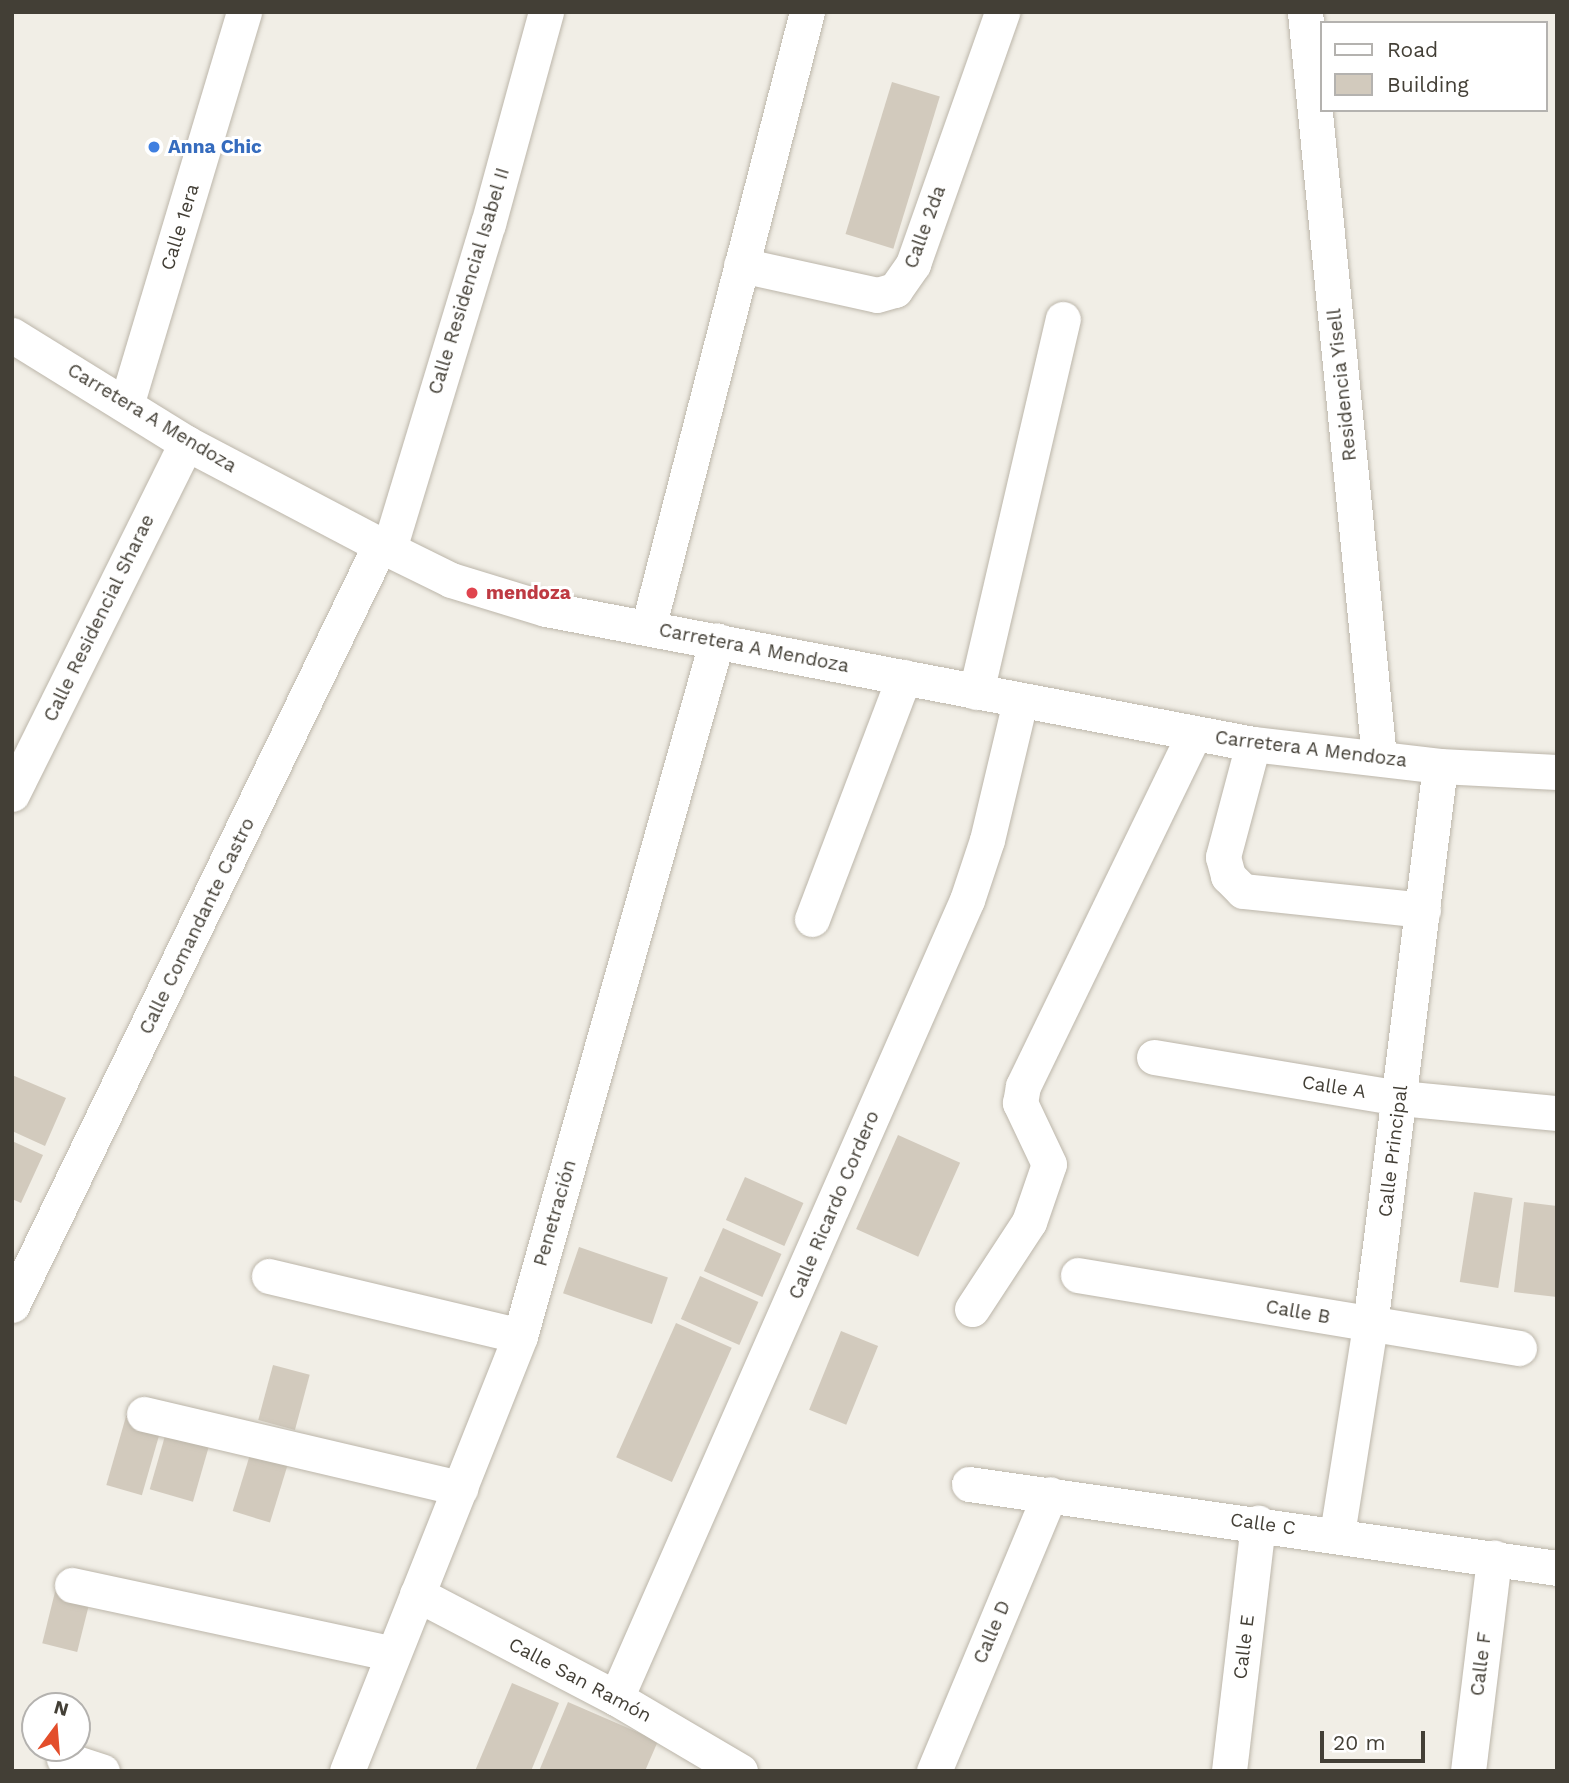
<!DOCTYPE html>
<html>
<head>
<meta charset="utf-8">
<style>
	body { margin:0 }
	#map { position:relative; width:1569px; height:1783px; overflow:hidden; background:#f1eee6; font-family:"Work Sans",sans-serif }
	div>[style] { position:absolute }
	.building>* { inset:0; background:#d2cabd; transform-origin:0 0 }
	.roads { filter:drop-shadow(0 0 2px #bcb6aa) drop-shadow(0 0 2px #bcb6aa) }
	.minor>* { height:35px; margin:-17.5px; padding:0 17.5px; transform-origin:17.5px; border-radius:17.5px; background:#fff }
	.dots>* { width:19px; height:19px; translate:-50% -50%; box-sizing:border-box; border:4px solid #fff; border-radius:50% }
	span { translate:-50% -50%; white-space:nowrap; text-align:center; line-height:1.15; -webkit-text-stroke:6px #fff; paint-order:stroke }
	.shop-label { font-size:19px; color:#366cbe; font-weight:700 }
	.left { translate:0 -50%; text-align:left }
	.street-label { font-size:19px; color:#433f36 }
	.health-label { font-size:19px; color:#be3a42; font-weight:700 }
	.frame { position:absolute; inset:0; border:14px solid #433f36; pointer-events:none }
	.legend { position:absolute; left:1320px; top:21px; width:228px; height:91px; box-sizing:border-box; background:#fff; border:2px solid #b4b2af; margin:0; padding:9px 12px; list-style:none; font-size:21px; color:#433f36 }
	.legend li { display:flex; align-items:center; gap:14px; height:35px }
	.legend b { width:35px; border:2px solid #b4b2af }
	.north { position:absolute; left:21px; top:1692px; width:70px; height:70px; box-sizing:border-box; background:#fff; border:2px solid #b4b2af; border-radius:50%; rotate:16deg; font-size:19px; font-weight:700; line-height:28px; text-align:center; color:#433f36 }
	.north::after { content:''; display:block; margin:auto; width:24px; height:32px; background:#e34e2b; clip-path:polygon(50% 0,100% 100%,50% 72%,0 100%) }
	.scale { position:absolute; left:1320px; top:1731px; width:105px; height:32px; box-sizing:border-box; border:4px solid #433f36; border-top:0; padding-left:9px; font-size:21px; line-height:24px; white-space:nowrap; color:#433f36; -webkit-text-stroke:5px #fff; paint-order:stroke }
</style>
</head>
<body>
<div id="map">
	<div class="building">
		<i style="left:892px;top:82px;width:50px;height:159px;rotate:17deg"></i>
		<i style="clip-path:polygon(12px 1075px,66px 1098px,45px 1146px,12px 1131px)"></i>
		<i style="left:898px;top:1135px;width:68px;height:103px;rotate:24deg"></i>
		<i style="clip-path:polygon(12px 1141px,43px 1155px,21px 1203px,12px 1199px)"></i>
		<i style="left:745px;top:1177px;width:64px;height:47px;rotate:24deg"></i>
		<i style="left:1474px;top:1192px;width:39px;height:91px;rotate:9deg"></i>
		<i style="clip-path:polygon(1524px 1202px,1557px 1206px,1557px 1297px,1514px 1292px)"></i>
		<i style="left:723px;top:1228px;width:64px;height:47px;rotate:24deg"></i>
		<i style="left:579px;top:1247px;width:94px;height:49px;rotate:19deg"></i>
		<i style="left:700px;top:1276px;width:64px;height:47px;rotate:24deg"></i>
		<i style="left:676px;top:1323px;width:61px;height:147px;rotate:24deg"></i>
		<i style="left:841px;top:1331px;width:40px;height:85px;rotate:22deg"></i>
		<i style="left:273px;top:1365px;width:38px;height:57px;rotate:15deg"></i>
		<i style="left:127px;top:1413px;width:37px;height:75px;rotate:16deg"></i>
		<i style="left:169px;top:1422px;width:45px;height:70px;rotate:16deg"></i>
		<i style="left:252px;top:1448px;width:39px;height:66px;rotate:17deg"></i>
		<i style="left:57px;top:1584px;width:36px;height:61px;rotate:14deg"></i>
		<i style="clip-path:polygon(512px 1683px,559px 1703px,531px 1771px,475px 1771px)"></i>
		<i style="clip-path:polygon(568px 1702px,658px 1741px,645px 1771px,539px 1771px)"></i>
	</div>
	<div class="roads">
		<div class="minor">
			<i style="left:1305px;top:12px;width:749px;rotate:84.33deg"></i>
			<i style="left:741px;top:265px;width:139px;rotate:12.4deg"></i>
			<i style="left:877px;top:295px;width:19px;rotate:-16deg"></i>
			<i style="left:895px;top:290px;width:32px;rotate:-55deg"></i>
			<i style="left:913px;top:264px;width:267px;rotate:-70.5deg"></i>
			<i style="left:12px;top:335px;width:205px;rotate:31.8deg"></i>
			<i style="left:186px;top:443px;width:219px;rotate:27.7deg"></i>
			<i style="left:380px;top:545px;width:79px;rotate:26.2deg"></i>
			<i style="left:451px;top:580px;width:99px;rotate:17deg"></i>
			<i style="left:546px;top:609px;width:720px;rotate:10.81deg"></i>
			<i style="left:1253px;top:744px;width:188px;rotate:6.7deg"></i>
			<i style="left:1440px;top:766px;width:117px;rotate:2.9deg"></i>
			<i style="left:127px;top:402px;width:407px;rotate:-73.3deg"></i>
			<i style="left:389px;top:549px;width:340px;rotate:-73.1deg"></i>
			<i style="left:488px;top:224px;width:220px;rotate:-74.7deg"></i>
			<i style="left:648px;top:628px;width:636px;rotate:-75.53deg"></i>
			<i style="left:976px;top:692px;width:383px;rotate:-76.9deg"></i>
			<i style="left:1253px;top:744px;width:117px;rotate:104.9deg"></i>
			<i style="left:1223px;top:857px;width:20px;rotate:75deg"></i>
			<i style="left:1228px;top:876px;width:21px;rotate:45deg"></i>
			<i style="left:1243px;top:891px;width:181px;rotate:6deg"></i>
			<i style="left:12px;top:794px;width:392px;rotate:-63.6deg"></i>
			<i style="left:812px;top:919px;width:259px;rotate:-69.2deg"></i>
			<i style="left:1154px;top:1057px;width:249px;rotate:9.5deg"></i>
			<i style="left:1400px;top:1098px;width:158px;rotate:5.5deg"></i>
			<i style="left:1078px;top:1275px;width:447px;rotate:9.4deg"></i>
			<i style="left:269px;top:1276px;width:258px;rotate:13.4deg"></i>
			<i style="left:12px;top:1305px;width:844px;rotate:-64.16deg"></i>
			<i style="left:972px;top:1309px;width:104px;rotate:-56.8deg"></i>
			<i style="left:1029px;top:1222px;width:61px;rotate:-71deg"></i>
			<i style="left:1049px;top:1164px;width:68px;rotate:-115.4deg"></i>
			<i style="left:1020px;top:1103px;width:17px;rotate:-80deg"></i>
			<i style="left:1023px;top:1086px;width:391px;rotate:-64.1deg"></i>
			<i style="left:144px;top:1414px;width:325px;rotate:13.2deg"></i>
			<i style="left:969px;top:1484px;width:594px;rotate:8.13deg"></i>
			<i style="left:1337px;top:1534px;width:212px;rotate:-81deg"></i>
			<i style="left:1370px;top:1325px;width:563px;rotate:-82.86deg"></i>
			<i style="left:72px;top:1585px;width:328px;rotate:12.1deg"></i>
			<i style="left:417px;top:1594px;width:225px;rotate:27.6deg"></i>
			<i style="left:616px;top:1698px;width:144px;rotate:30.5deg"></i>
			<i style="left:616px;top:1698px;width:872px;rotate:-66.26deg"></i>
			<i style="left:967px;top:900px;width:63px;rotate:-71.6deg"></i>
			<i style="left:987px;top:840px;width:143px;rotate:-76.6deg"></i>
			<i style="left:64px;top:1759px;width:40px;rotate:18deg"></i>
			<i style="left:347px;top:1771px;width:468px;rotate:-68.3deg"></i>
			<i style="left:520px;top:1336px;width:723px;rotate:-74.2deg"></i>
			<i style="left:934px;top:1771px;width:300px;rotate:-67.3deg"></i>
			<i style="left:1229px;top:1771px;width:250px;rotate:-83.3deg"></i>
			<i style="left:1468px;top:1771px;width:215px;rotate:-83deg"></i>
		</div>
	</div>
	<div class="dots">
		<i style="left:154px;top:147px;background:#3f7fe0"></i>
		<i style="left:472px;top:593px;background:#e0444e"></i>
	</div>
	<div class="shop-label">
		<span class="left" style="left:168px;top:147px">Anna Chic</span>
	</div>
	<div class="street-label">
		<span style="left:180px;top:227px;rotate:-73deg">Calle 1era</span>
		<span style="left:925px;top:227px;rotate:-70deg">Calle 2da</span>
		<span style="left:469px;top:281px;rotate:-73deg">Calle Residencial Isabel II</span>
		<span style="left:1342px;top:385px;rotate:-96deg">Residencia Yisell</span>
		<span style="left:152px;top:418px;rotate:31deg">Carretera A Mendoza</span>
		<span style="left:99px;top:618px;rotate:-64deg">Calle Residencial Sharae</span>
		<span style="left:754px;top:648px;rotate:11deg">Carretera A Mendoza</span>
		<span style="left:1311px;top:749px;rotate:7deg">Carretera A Mendoza</span>
		<span style="left:197px;top:926px;rotate:-64deg">Calle Comandante Castro</span>
		<span style="left:1334px;top:1087px;rotate:9deg">Calle A</span>
		<span style="left:1393px;top:1151px;rotate:-83deg">Calle Principal</span>
		<span style="left:834px;top:1205px;rotate:-67deg">Calle Ricardo Cordero</span>
		<span style="left:555px;top:1213px;rotate:-74deg">Penetración</span>
		<span style="left:1298px;top:1312px;rotate:10deg">Calle B</span>
		<span style="left:1263px;top:1524px;rotate:8deg">Calle C</span>
		<span style="left:992px;top:1632px;rotate:-67deg">Calle D</span>
		<span style="left:1244px;top:1647px;rotate:-83deg">Calle E</span>
		<span style="left:1481px;top:1664px;rotate:-83deg">Calle F</span>
		<span style="left:580px;top:1680px;rotate:28deg">Calle San Ramón</span>
	</div>
	<div class="health-label">
		<span class="left" style="left:486px;top:593px">mendoza</span>
	</div>
	<div class="frame"></div>
	<ul class="legend">
	<li><b style="height:9px;background:#fff"></b>Road</li>
	<li><b style="height:19px;background:#d2cabd"></b>Building</li>
	</ul>
	<div class="north">N</div>
	<div class="scale">20 m</div>
</div>
</body>
</html>
